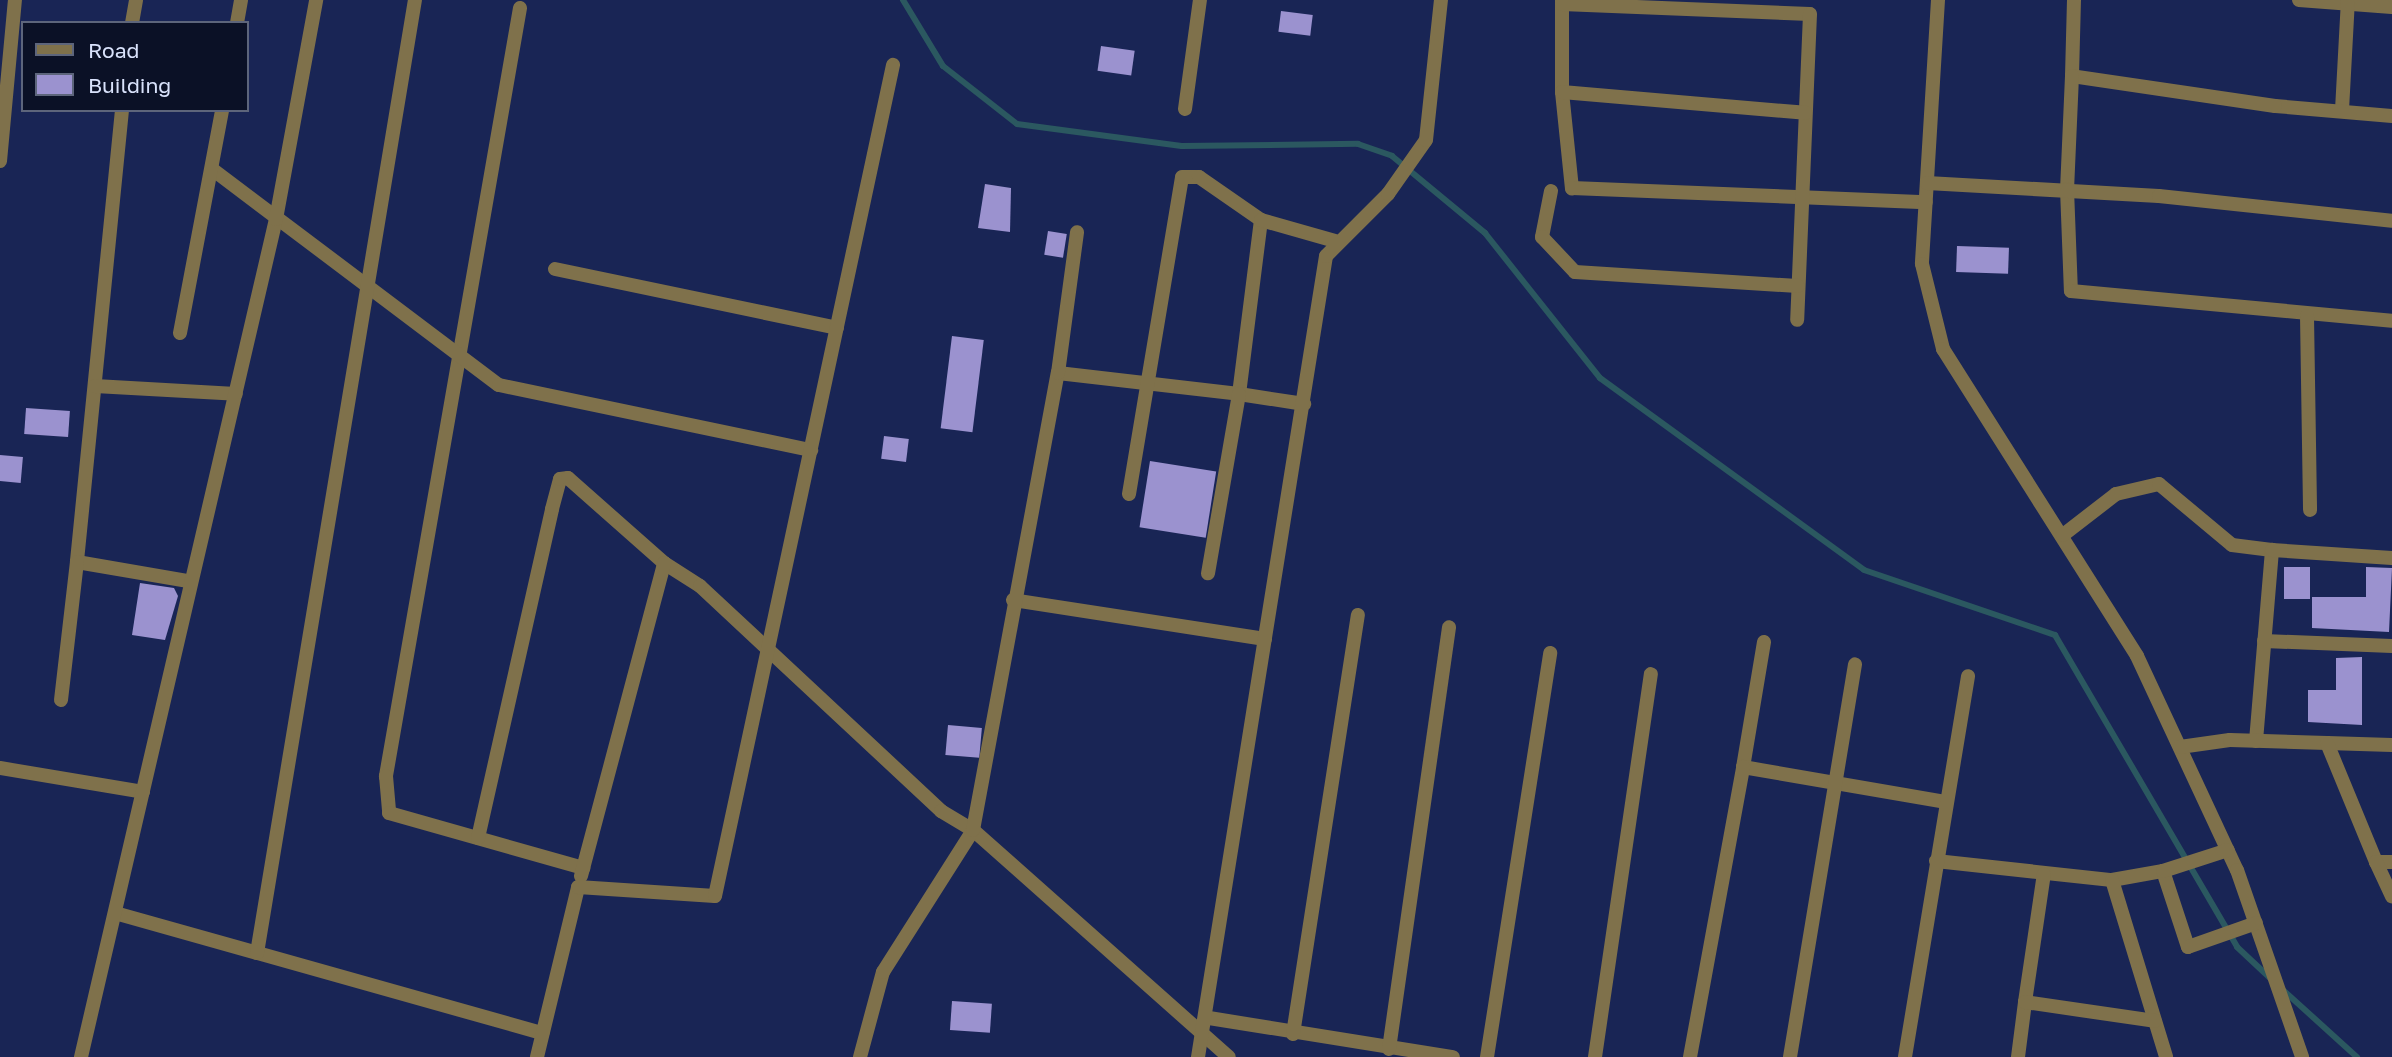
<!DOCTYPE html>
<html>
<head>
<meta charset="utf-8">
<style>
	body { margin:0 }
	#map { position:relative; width:2392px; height:1057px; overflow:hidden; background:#192555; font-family:"Golos Text",sans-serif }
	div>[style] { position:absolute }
	.stream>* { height:6px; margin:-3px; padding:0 3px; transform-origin:3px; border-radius:3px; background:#2b5860 }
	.building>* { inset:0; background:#9b92cf; transform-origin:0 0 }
	.minor>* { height:14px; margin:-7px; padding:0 7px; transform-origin:7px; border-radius:7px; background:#7f714b }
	span { translate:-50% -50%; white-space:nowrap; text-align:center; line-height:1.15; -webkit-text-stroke:7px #0b1126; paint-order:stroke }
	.legend { position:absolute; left:21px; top:21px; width:228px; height:91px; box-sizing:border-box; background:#0b1126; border:2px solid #5d657b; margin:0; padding:9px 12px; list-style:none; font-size:21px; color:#d9e2fb }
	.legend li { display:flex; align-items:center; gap:14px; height:35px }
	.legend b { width:35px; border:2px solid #5d657b }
</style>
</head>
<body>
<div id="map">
	<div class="stream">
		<i style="left:903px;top:0;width:77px;rotate:58.8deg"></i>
		<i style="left:943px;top:66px;width:94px;rotate:38.1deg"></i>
		<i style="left:1017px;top:124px;width:166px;rotate:7.6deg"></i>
		<i style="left:1182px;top:146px;width:176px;rotate:-0.7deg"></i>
		<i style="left:1358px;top:144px;width:36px;rotate:19deg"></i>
		<i style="left:1392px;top:156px;width:121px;rotate:39.6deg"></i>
		<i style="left:1485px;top:233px;width:185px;rotate:51.6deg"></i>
		<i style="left:1600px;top:378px;width:326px;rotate:36deg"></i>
		<i style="left:1864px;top:570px;width:202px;rotate:18.8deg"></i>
		<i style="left:2055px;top:635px;width:361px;rotate:59.7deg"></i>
		<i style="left:2237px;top:947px;width:45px;rotate:43.2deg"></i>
		<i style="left:2283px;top:990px;width:100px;rotate:42.2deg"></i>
	</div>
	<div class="building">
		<i style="left:1281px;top:11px;width:32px;height:21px;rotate:7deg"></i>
		<i style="left:1101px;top:46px;width:34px;height:25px;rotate:8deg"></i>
		<i style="clip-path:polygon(985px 184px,1011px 188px,1010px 232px,978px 228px)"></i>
		<i style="left:1048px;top:231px;width:19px;height:24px;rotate:9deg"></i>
		<i style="left:1957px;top:246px;width:52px;height:26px;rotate:2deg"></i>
		<i style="left:952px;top:336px;width:32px;height:93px;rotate:7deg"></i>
		<i style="left:26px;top:408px;width:44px;height:26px;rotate:4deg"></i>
		<i style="left:884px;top:436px;width:25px;height:23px;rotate:7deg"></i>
		<i style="left:0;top:455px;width:23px;height:26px;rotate:5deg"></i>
		<i style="left:1150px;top:461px;width:67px;height:67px;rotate:9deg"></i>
		<i style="left:2284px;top:567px;width:26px;height:32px"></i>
		<i style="clip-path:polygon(2366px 567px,2392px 568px,2389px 632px,2312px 628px,2312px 597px,2366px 597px)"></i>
		<i style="clip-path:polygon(140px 583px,174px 588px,178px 596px,165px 640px,132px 635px)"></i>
		<i style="clip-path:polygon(2362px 657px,2362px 725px,2308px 722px,2308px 690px,2336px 690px,2336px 658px)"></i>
		<i style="left:948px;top:725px;width:34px;height:30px;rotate:5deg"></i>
		<i style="left:952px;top:1001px;width:40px;height:29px;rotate:4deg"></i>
	</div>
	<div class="minor">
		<i style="left:1562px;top:0;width:92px;rotate:90deg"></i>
		<i style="left:1562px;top:92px;width:97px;rotate:84.1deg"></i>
		<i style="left:1572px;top:188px;width:354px;rotate:2.3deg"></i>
		<i style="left:1938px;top:0;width:264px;rotate:93.5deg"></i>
		<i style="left:1922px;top:264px;width:88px;rotate:76.1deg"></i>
		<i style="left:1943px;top:349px;width:363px;rotate:57.7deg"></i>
		<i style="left:2137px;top:656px;width:236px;rotate:65deg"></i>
		<i style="left:2237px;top:870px;width:198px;rotate:70.8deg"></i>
		<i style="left:2299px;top:0;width:93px;rotate:4.3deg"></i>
		<i style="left:1562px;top:4px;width:248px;rotate:2.3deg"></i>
		<i style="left:1810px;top:14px;width:306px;rotate:92.4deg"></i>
		<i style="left:520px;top:8px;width:780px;rotate:99.9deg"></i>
		<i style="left:386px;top:776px;width:37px;rotate:85deg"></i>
		<i style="left:389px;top:813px;width:202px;rotate:15.8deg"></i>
		<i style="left:132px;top:23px;width:23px;rotate:-80deg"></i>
		<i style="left:237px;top:23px;width:23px;rotate:-80deg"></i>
		<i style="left:2072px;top:76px;width:76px;rotate:-88.5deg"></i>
		<i style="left:1562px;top:92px;width:244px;rotate:4.9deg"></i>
		<i style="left:1185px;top:109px;width:110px;rotate:-82.2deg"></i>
		<i style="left:122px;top:110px;width:454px;rotate:95.7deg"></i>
		<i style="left:77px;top:562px;width:113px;rotate:9.7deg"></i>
		<i style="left:2342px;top:110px;width:110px;rotate:-86.9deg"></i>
		<i style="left:2392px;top:116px;width:117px;rotate:-175.1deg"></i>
		<i style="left:2275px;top:106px;width:205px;rotate:-171.6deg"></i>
		<i style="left:2072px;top:76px;width:113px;rotate:92.5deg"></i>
		<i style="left:2067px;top:189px;width:102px;rotate:87.8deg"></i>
		<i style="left:2071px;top:291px;width:322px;rotate:5.3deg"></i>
		<i style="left:0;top:161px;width:162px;rotate:-84.7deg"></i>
		<i style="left:212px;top:169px;width:359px;rotate:37deg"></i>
		<i style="left:499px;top:385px;width:319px;rotate:11.8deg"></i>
		<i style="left:1927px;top:183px;width:232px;rotate:3.2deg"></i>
		<i style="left:2159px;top:196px;width:234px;rotate:6.1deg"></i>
		<i style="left:1551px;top:191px;width:47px;rotate:101.1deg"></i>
		<i style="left:1542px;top:237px;width:48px;rotate:46.7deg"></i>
		<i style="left:1575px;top:272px;width:223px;rotate:3.6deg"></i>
		<i style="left:1261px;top:220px;width:175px;rotate:97.2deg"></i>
		<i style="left:1239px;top:394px;width:66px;rotate:8.7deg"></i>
		<i style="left:555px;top:269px;width:288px;rotate:11.8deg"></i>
		<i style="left:2307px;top:316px;width:194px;rotate:89.1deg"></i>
		<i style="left:180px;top:333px;width:227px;rotate:-79.3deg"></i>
		<i style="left:1058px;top:373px;width:182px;rotate:6.6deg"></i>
		<i style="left:1239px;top:394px;width:182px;rotate:99.8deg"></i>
		<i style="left:95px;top:386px;width:141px;rotate:3.2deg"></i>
		<i style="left:1129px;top:494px;width:321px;rotate:-80.5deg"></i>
		<i style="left:1182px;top:177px;width:17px"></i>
		<i style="left:1199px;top:177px;width:75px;rotate:34.7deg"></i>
		<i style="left:1261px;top:220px;width:77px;rotate:15.8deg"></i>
		<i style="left:2063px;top:535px;width:67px;rotate:-37.7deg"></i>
		<i style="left:2116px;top:494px;width:44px;rotate:-13.1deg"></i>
		<i style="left:2159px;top:484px;width:95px;rotate:39.9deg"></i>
		<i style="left:2232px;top:545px;width:40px;rotate:7.1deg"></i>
		<i style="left:1013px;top:600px;width:255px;rotate:8.8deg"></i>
		<i style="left:2264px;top:641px;width:128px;rotate:2.2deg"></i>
		<i style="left:1764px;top:642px;width:127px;rotate:99.5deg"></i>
		<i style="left:1743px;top:767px;width:205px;rotate:9.8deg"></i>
		<i style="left:61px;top:700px;width:139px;rotate:-83.4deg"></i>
		<i style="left:2256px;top:741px;width:192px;rotate:-85.2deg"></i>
		<i style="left:2272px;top:550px;width:120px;rotate:3.8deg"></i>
		<i style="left:2327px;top:743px;width:65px;rotate:1.8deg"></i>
		<i style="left:2180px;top:747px;width:50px;rotate:-8deg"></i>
		<i style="left:2230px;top:740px;width:97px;rotate:1.8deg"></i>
		<i style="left:2327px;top:743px;width:129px;rotate:67.6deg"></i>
		<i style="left:2376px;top:862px;width:16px"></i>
		<i style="left:0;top:768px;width:145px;rotate:9.5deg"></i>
		<i style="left:478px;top:838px;width:337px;rotate:-77.3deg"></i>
		<i style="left:552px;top:509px;width:31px;rotate:-75deg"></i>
		<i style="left:560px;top:479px;width:8px;rotate:-7deg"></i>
		<i style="left:568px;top:478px;width:128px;rotate:41.5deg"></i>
		<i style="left:664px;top:563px;width:43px;rotate:32.6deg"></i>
		<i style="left:700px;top:586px;width:330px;rotate:43deg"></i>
		<i style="left:941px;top:811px;width:37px;rotate:31deg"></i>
		<i style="left:973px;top:830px;width:342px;rotate:41.6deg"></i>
		<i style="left:1936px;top:861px;width:177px;rotate:6.2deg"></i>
		<i style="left:2112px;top:880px;width:52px;rotate:-10deg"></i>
		<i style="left:2163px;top:871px;width:80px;rotate:71.8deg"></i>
		<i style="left:2188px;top:947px;width:72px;rotate:-19.4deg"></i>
		<i style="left:2376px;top:862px;width:38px;rotate:65deg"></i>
		<i style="left:2163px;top:871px;width:68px;rotate:-17.9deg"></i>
		<i style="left:581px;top:876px;width:324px;rotate:-75.1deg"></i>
		<i style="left:2112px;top:880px;width:185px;rotate:73deg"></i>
		<i style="left:115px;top:913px;width:444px;rotate:15.7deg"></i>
		<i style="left:257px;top:953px;width:966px;rotate:-80.59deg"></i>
		<i style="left:2025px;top:1002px;width:129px;rotate:-81.6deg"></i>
		<i style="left:1209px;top:1018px;width:247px;rotate:9.1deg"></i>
		<i style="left:1293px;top:1034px;width:424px;rotate:-81.2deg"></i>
		<i style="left:1389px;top:1049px;width:426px;rotate:-81.9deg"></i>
		<i style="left:81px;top:1057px;width:860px;rotate:-76.9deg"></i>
		<i style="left:276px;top:219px;width:223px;rotate:-79.6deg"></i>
		<i style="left:537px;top:1057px;width:175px;rotate:-76.4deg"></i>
		<i style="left:578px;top:887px;width:137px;rotate:3.8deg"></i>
		<i style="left:715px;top:896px;width:850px;rotate:-77.91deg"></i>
		<i style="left:860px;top:1057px;width:88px;rotate:-74.9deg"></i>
		<i style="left:883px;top:972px;width:168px;rotate:-57.6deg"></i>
		<i style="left:973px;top:830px;width:465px;rotate:-79.5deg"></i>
		<i style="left:1058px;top:373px;width:142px;rotate:-82.3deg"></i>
		<i style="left:1198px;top:1057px;width:811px;rotate:-80.92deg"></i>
		<i style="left:1326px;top:256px;width:88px;rotate:-45deg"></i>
		<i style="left:1388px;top:194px;width:66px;rotate:-54.9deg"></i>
		<i style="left:1426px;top:140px;width:141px;rotate:-83.9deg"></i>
		<i style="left:1487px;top:1057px;width:409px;rotate:-81.1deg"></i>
		<i style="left:1595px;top:1057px;width:387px;rotate:-81.7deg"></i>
		<i style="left:1690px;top:1057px;width:295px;rotate:-79.6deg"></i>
		<i style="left:1790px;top:1057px;width:398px;rotate:-80.6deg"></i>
		<i style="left:1905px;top:1057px;width:386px;rotate:-80.6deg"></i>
		<i style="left:2018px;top:1057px;width:55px;rotate:-82.7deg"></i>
		<i style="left:2025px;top:1002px;width:131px;rotate:8.3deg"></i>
	</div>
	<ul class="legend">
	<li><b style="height:9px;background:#7f714b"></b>Road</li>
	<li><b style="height:19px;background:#9b92cf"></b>Building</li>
	</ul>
</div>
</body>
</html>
